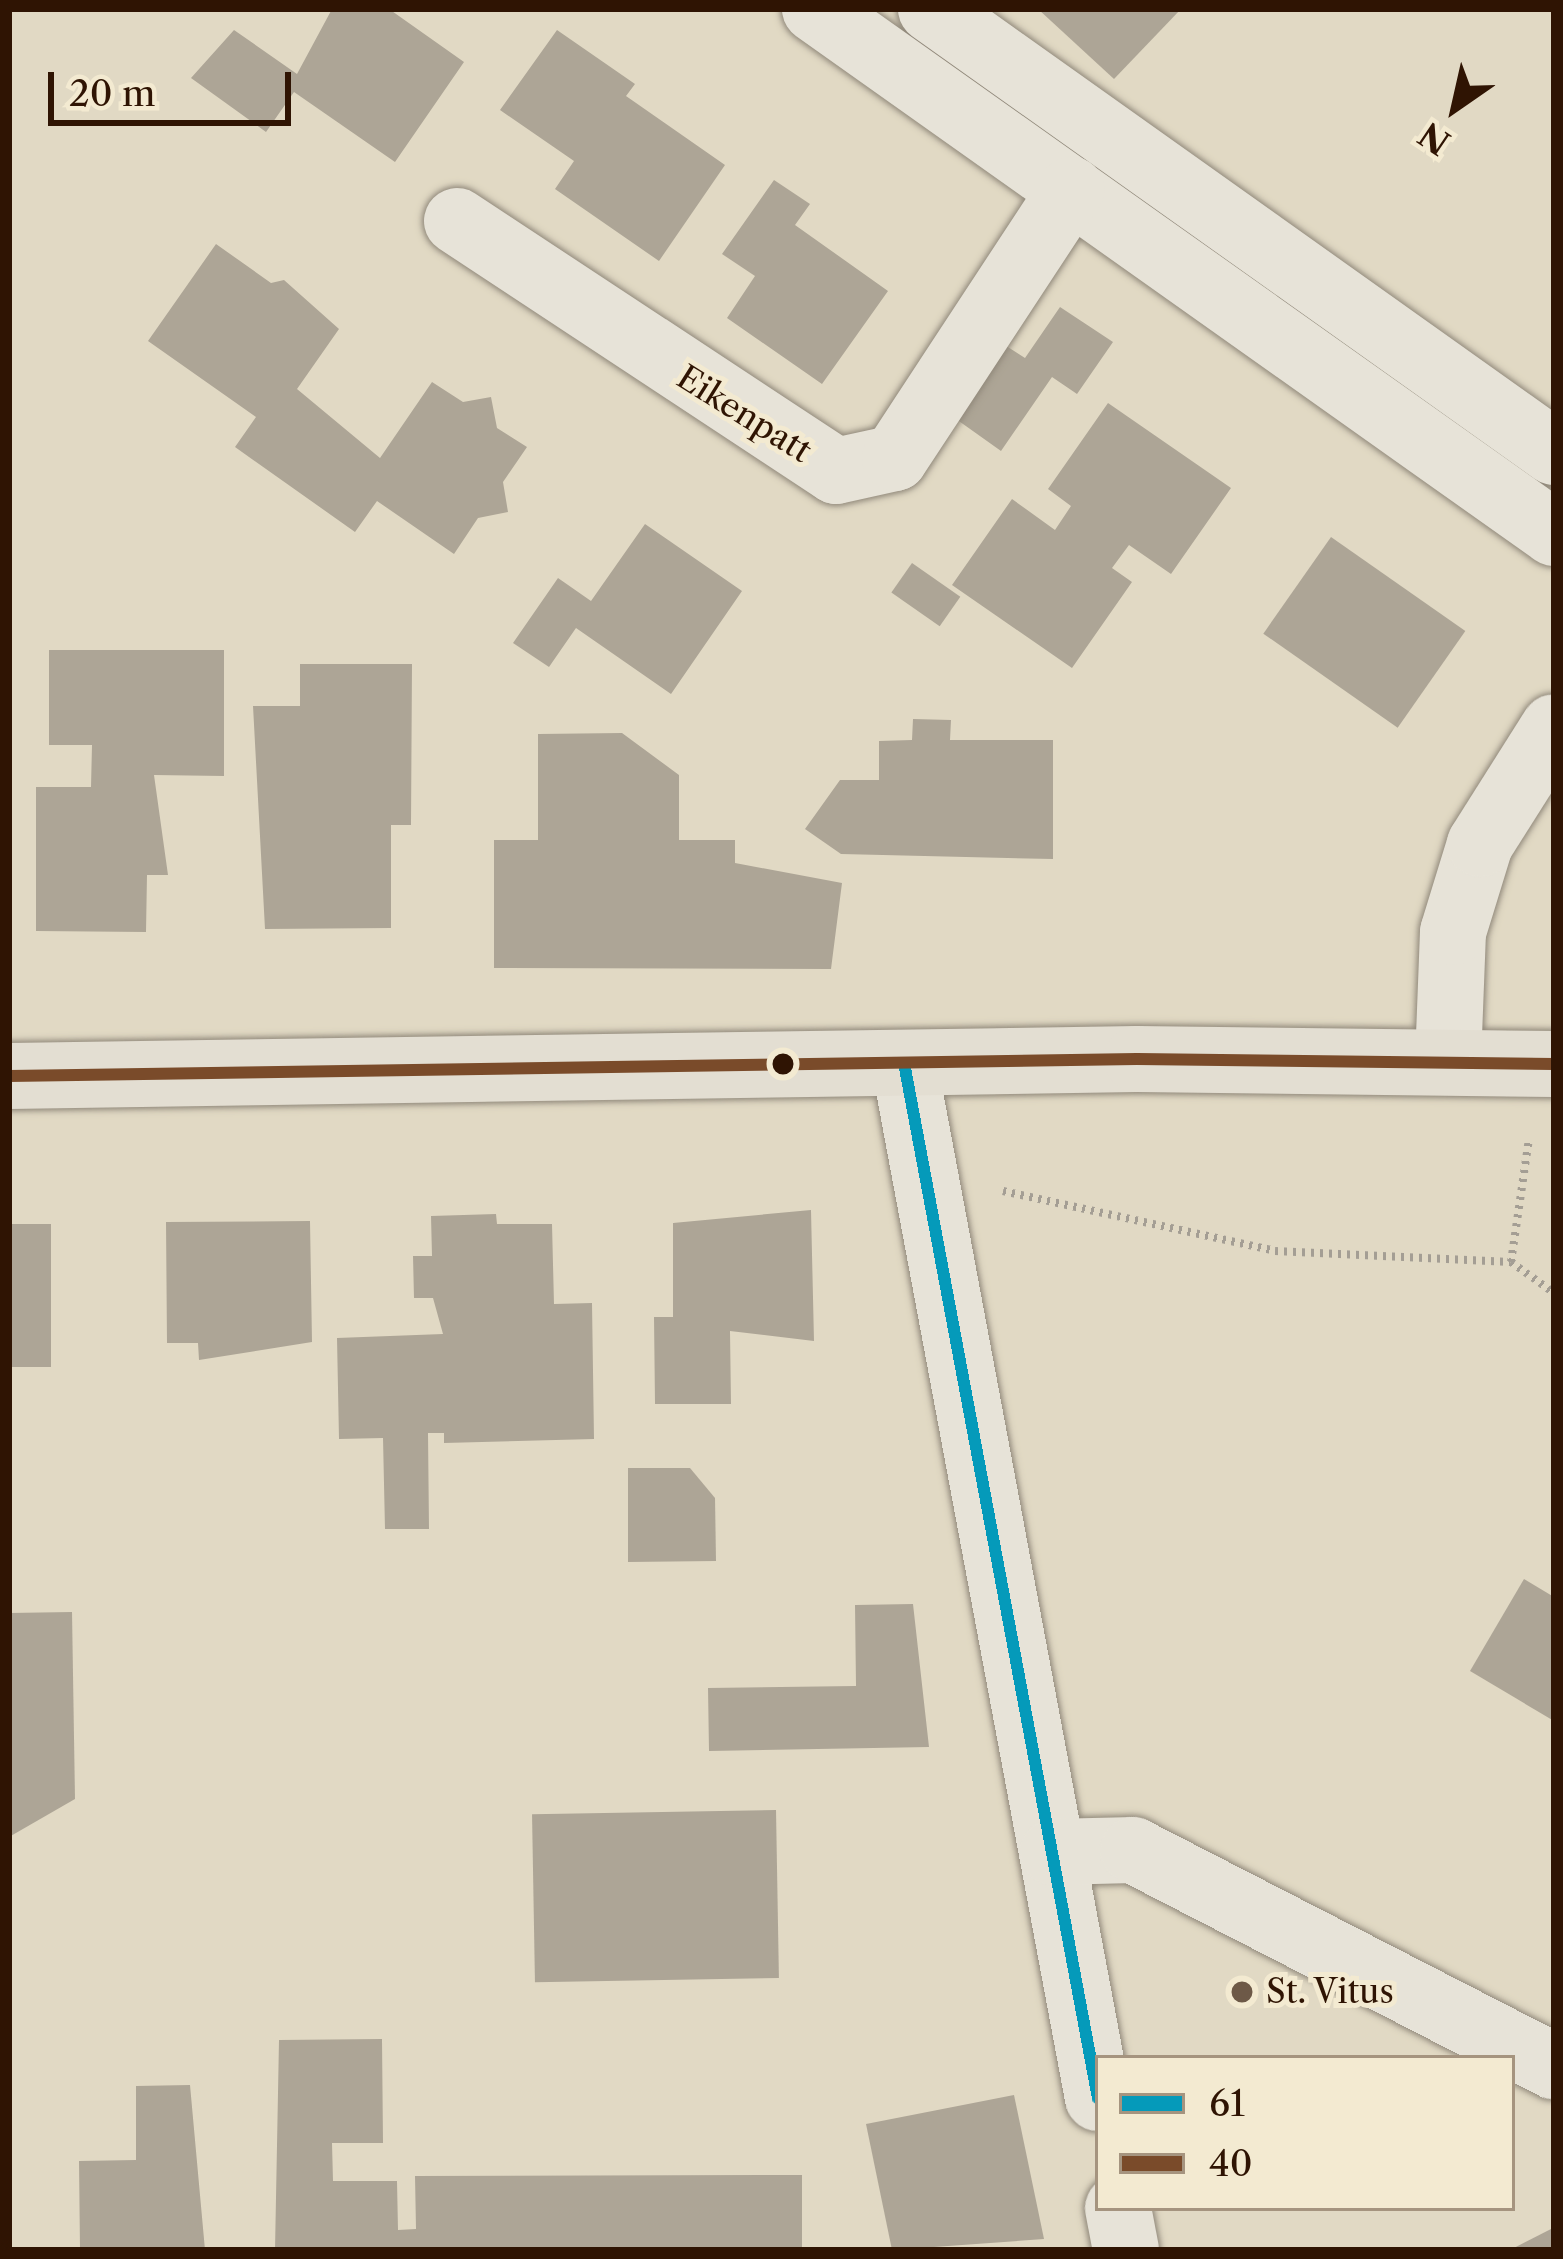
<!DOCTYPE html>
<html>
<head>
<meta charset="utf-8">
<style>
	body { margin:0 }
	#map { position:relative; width:1563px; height:2259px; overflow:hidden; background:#e1d9c4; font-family:"Libre Caslon Text",serif }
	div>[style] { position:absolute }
	.building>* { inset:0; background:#ada596; transform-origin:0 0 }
	.path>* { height:8px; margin-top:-4px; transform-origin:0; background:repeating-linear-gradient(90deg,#a49e94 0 3px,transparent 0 9px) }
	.roads { filter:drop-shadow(0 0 3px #91897b) drop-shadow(0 0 3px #91897b) }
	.minor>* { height:66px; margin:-33px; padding:0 33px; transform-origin:33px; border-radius:33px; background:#e7e3d8 }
	.major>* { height:66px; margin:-33px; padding:0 33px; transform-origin:33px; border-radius:33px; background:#e3ded2 }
	.bus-1>* { height:12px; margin:-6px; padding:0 6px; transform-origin:6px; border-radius:6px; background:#059aba }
	.bus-2>* { height:12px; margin:-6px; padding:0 6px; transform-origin:6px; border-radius:6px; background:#7a4b2a }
	.dots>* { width:33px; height:33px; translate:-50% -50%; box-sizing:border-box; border:6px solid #f3ead1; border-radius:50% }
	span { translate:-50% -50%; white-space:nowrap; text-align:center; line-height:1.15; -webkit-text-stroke:10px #f3ead1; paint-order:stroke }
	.street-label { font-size:33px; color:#2f1403 }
	.poi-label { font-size:33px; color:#2f1403 }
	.left { translate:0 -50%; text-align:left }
	.frame { position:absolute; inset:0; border:12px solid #2f1403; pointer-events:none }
	.legend { position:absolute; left:1095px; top:2055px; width:420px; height:156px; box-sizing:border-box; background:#f3ead1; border:3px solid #a5947f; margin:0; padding:15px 21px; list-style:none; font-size:36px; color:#2f1403 }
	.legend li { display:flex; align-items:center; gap:24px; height:60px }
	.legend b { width:60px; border:3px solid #a5947f }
	.north { position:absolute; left:1395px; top:48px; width:120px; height:120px; -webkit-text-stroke:9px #f3ead1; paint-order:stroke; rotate:214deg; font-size:33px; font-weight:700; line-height:48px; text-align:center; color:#2f1403 }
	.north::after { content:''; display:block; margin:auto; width:42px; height:54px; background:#2f1403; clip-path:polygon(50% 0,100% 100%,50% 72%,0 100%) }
	.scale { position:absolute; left:48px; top:72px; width:243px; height:54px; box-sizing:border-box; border:6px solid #2f1403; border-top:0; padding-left:15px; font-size:36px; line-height:42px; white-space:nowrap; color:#2f1403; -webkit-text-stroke:9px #f3ead1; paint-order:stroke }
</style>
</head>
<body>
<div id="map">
	<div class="building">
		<i style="clip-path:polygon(332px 9px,389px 9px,464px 62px,395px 162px,294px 92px,266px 132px,191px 78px,234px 30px,297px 74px)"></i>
		<i style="clip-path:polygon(1038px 9px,1181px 9px,1114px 79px)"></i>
		<i style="clip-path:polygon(557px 30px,635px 84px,626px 96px,725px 165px,659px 261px,555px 189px,574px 161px,500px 110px)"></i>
		<i style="clip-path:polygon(774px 180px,810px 204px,795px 225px,888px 291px,822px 384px,727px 318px,755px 276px,722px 254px)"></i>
		<i style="clip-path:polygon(216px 244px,271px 283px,284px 280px,339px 329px,297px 389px,380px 458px,432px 382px,463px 402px,491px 397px,497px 428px,527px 447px,503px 482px,508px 512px,478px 518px,454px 554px,377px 501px,355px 532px,235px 447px,256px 417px,148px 341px)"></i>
		<i style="clip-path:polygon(1060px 307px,1113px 342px,1077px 394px,1052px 377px,1001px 451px,949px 414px,1000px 342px,1025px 358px)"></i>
		<i style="clip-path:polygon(1108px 403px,1231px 488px,1171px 574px,1129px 545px,1112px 568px,1132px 582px,1072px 668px,952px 585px,1012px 499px,1055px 530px,1071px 506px,1048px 489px)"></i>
		<i style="clip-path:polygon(645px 524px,742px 591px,671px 694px,576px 628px,549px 667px,513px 643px,558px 578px,591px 601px)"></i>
		<i style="left:1331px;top:537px;width:164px;height:118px;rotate:35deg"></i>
		<i style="left:912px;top:563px;width:59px;height:36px;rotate:35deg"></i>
		<i style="clip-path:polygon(49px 650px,224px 650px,224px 776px,154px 775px,168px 875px,147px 875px,146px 932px,36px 931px,36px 787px,91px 787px,92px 745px,49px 745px)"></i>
		<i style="clip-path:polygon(300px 664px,412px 664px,411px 825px,391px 825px,391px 928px,265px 929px,253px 706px,300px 706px)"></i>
		<i style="clip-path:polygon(913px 719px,951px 720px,950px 740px,1053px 740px,1053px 859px,841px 854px,805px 829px,840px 780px,879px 780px,879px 741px,912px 740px)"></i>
		<i style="clip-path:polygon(622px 733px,679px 775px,679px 840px,735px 840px,735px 863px,842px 883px,831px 969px,494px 968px,494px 840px,538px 840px,538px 734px)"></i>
		<i style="clip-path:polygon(811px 1210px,814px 1341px,730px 1331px,731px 1404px,655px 1404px,654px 1317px,673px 1317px,673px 1223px)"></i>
		<i style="clip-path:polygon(496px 1214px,497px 1224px,552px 1224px,554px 1304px,592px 1303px,594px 1439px,444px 1443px,444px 1433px,428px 1433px,429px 1529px,385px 1529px,383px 1438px,339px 1439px,337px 1338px,443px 1334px,433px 1298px,414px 1298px,413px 1256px,432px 1256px,431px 1216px)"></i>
		<i style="clip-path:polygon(310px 1221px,312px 1342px,199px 1360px,198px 1343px,167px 1343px,166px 1222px)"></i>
		<i style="left:9px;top:1224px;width:42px;height:143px"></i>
		<i style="clip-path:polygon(628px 1468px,690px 1468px,715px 1498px,716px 1561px,628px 1562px)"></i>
		<i style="clip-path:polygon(1524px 1579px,1554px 1597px,1554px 1721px,1470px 1671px)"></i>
		<i style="clip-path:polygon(913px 1604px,929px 1747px,709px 1751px,708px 1688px,856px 1686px,855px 1605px)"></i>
		<i style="clip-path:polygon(72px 1612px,75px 1799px,9px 1837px,9px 1613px)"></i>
		<i style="left:776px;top:1810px;width:168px;height:244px;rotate:89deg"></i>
		<i style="clip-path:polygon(382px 2039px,383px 2143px,332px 2143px,333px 2181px,397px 2181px,398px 2230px,416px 2229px,415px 2176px,802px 2175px,802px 2250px,275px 2250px,279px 2040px)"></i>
		<i style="clip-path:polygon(190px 2085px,205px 2250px,80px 2250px,79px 2161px,136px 2160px,136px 2086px)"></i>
		<i style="clip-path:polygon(1014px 2095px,1044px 2239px,892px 2250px,866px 2124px)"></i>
		<i style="clip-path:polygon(1551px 2229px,1554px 2250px,1510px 2250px)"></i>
	</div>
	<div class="path">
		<i style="left:1003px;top:1191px;width:279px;rotate:12.4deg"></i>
		<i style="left:1275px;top:1251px;width:236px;rotate:2.7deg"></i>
		<i style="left:1511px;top:1262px;width:53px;rotate:35.8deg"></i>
		<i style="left:1511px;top:1262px;width:124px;rotate:-81.7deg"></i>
	</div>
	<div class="roads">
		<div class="minor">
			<i style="left:815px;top:9px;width:906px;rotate:35.34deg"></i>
			<i style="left:931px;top:9px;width:764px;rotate:35.42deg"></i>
			<i style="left:457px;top:221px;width:454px;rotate:33.4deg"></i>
			<i style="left:836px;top:471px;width:60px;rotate:-12.4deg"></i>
			<i style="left:895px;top:458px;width:321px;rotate:-56.7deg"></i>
			<i style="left:1448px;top:1062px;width:130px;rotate:-87.8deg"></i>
			<i style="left:1453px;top:932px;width:92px;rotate:-72.9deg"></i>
			<i style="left:1480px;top:844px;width:138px;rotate:-57.7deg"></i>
			<i style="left:905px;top:1068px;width:1048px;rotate:79.39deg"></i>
			<i style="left:1053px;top:1852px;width:80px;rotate:-1.4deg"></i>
			<i style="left:1133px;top:1850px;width:473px;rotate:27.2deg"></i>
			<i style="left:1118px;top:2208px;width:43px;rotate:79.2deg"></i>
		</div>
		<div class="major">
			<i style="left:9px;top:1076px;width:1128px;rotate:-0.86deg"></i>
			<i style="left:1137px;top:1059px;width:417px;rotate:0.7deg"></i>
		</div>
	</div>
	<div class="bus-1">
		<i style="left:905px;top:1068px;width:1048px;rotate:79.39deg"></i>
	</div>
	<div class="bus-2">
		<i style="left:9px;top:1076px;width:1128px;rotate:-0.86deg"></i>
		<i style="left:1137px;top:1059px;width:417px;rotate:0.7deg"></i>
	</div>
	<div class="dots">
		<i style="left:783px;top:1064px;background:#2f1403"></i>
		<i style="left:1242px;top:1992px;background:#6d5947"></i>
	</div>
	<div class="street-label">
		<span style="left:744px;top:414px;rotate:32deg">Eikenpatt</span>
	</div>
	<div class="poi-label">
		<span class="left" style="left:1266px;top:1992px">St. Vitus</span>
	</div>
	<div class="frame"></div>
	<ul class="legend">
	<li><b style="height:15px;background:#059aba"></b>61</li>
	<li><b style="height:15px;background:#7a4b2a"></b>40</li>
	</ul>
	<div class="north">N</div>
	<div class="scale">20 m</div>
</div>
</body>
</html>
